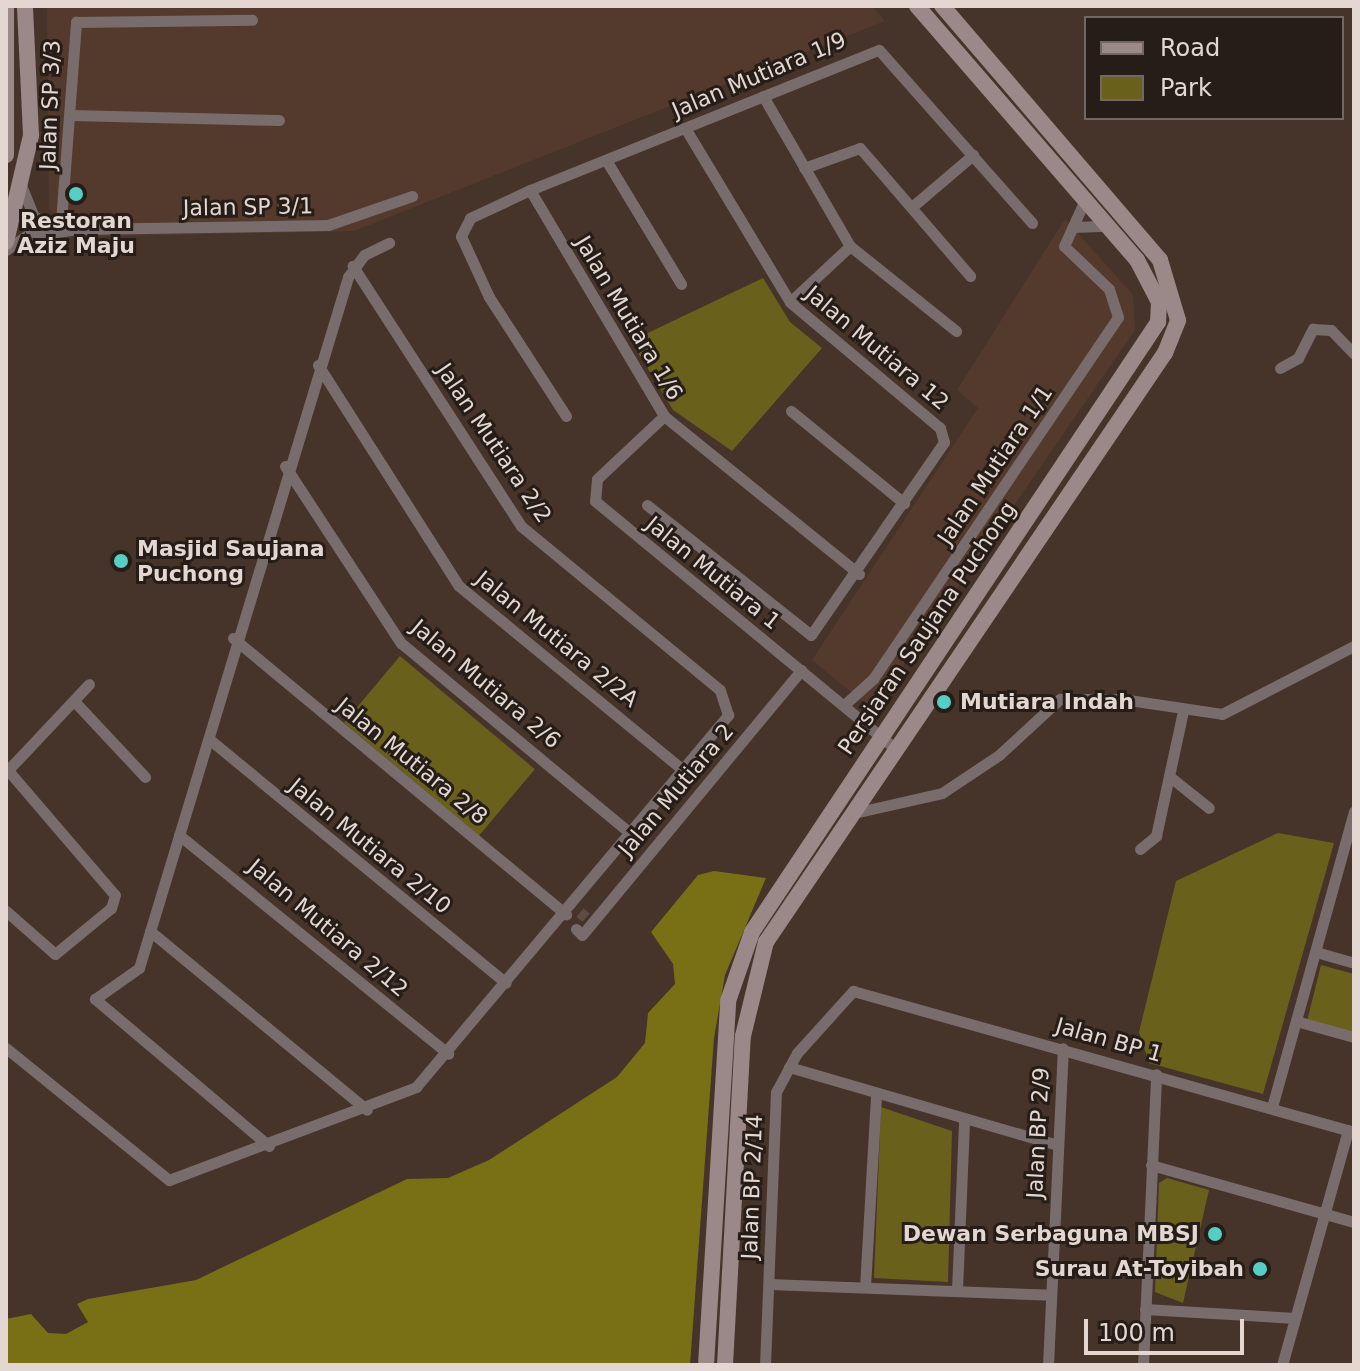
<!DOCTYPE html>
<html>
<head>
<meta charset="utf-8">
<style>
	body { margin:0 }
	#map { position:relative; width:1360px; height:1371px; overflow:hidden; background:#463329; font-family:"DejaVu Sans",sans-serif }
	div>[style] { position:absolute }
	.built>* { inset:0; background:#543a2d }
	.green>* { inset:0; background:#69611b; transform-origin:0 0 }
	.forest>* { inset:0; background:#796f14 }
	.street-tunnel>* { height:11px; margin-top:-5.5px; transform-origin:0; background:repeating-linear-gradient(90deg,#5e4c42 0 11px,transparent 0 16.5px) }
	.street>* { height:11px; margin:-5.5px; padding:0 5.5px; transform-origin:5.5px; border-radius:5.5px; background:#786c6c }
	.secondary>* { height:16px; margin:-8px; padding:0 8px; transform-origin:8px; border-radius:8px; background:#9b8888 }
	.dots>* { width:22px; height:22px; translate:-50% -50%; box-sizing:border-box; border:4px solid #261d18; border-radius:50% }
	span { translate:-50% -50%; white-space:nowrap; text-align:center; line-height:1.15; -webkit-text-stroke:6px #261d18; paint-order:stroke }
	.street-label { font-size:22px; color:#e4d7d1 }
	.poi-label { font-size:22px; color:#e4d7d1; font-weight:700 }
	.left { translate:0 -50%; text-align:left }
	.right { translate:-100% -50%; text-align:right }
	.frame { position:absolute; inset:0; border:8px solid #e4d7d1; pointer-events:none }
	.legend { position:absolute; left:1084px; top:16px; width:260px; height:104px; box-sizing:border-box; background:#261d18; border:2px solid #726762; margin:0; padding:10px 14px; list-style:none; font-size:24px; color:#e4d7d1 }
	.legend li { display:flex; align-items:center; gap:16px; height:40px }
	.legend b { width:40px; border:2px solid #726762 }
	.scale { position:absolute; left:1084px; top:1319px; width:160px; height:36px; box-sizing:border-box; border:4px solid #e4d7d1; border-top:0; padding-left:10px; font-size:24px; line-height:28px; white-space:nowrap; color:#e4d7d1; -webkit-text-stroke:6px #261d18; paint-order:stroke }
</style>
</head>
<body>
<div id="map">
	<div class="built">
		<i style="clip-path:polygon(872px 6px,885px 21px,354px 231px,77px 237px,49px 209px,47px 7px)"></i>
		<i style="clip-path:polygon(1065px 219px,1133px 295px,1135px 330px,873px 710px,812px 660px,978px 408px,957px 390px)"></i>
	</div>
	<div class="green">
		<i style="clip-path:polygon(763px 278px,790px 322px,822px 348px,732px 451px,673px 410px,631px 341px)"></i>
		<i style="left:400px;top:656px;width:176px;height:87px;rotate:40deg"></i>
		<i style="clip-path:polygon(1278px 833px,1334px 843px,1263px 1094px,1149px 1063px,1139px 1032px,1176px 881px)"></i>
		<i style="clip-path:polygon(1321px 965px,1354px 974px,1354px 1034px,1307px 1021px)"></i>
		<i style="clip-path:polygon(881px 1107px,952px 1131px,948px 1282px,874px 1278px)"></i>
		<i style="clip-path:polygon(1167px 1178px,1209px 1190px,1183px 1303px,1155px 1292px,1159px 1183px)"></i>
	</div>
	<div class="forest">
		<i style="clip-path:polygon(714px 871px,766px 878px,725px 975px,714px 1038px,690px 1365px,6px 1365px,6px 1319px,31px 1314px,48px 1333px,66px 1334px,88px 1322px,77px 1304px,88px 1299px,196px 1280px,407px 1179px,448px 1178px,489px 1160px,617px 1077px,645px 1043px,648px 1013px,675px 984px,673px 964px,651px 932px,698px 875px)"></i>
	</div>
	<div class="street-tunnel">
		<i style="left:580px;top:912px;width:8px;rotate:40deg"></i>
	</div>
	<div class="street">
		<i style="left:763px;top:96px;width:173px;rotate:59.9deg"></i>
		<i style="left:850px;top:246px;width:136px;rotate:38.7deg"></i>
		<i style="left:71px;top:115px;width:208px;rotate:1.4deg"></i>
		<i style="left:606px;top:160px;width:145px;rotate:58.8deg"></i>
		<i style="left:804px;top:168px;width:59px;rotate:-19.7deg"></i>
		<i style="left:860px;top:148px;width:169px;rotate:49.3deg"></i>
		<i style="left:21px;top:185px;width:35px;rotate:68deg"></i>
		<i style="left:34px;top:217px;width:35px;rotate:13deg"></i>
		<i style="left:530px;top:190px;width:263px;rotate:59.3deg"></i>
		<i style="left:664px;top:416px;width:251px;rotate:39deg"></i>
		<i style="left:913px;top:206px;width:79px;rotate:-40.4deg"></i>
		<i style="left:61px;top:222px;width:201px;rotate:-85.7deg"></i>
		<i style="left:76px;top:22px;width:176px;rotate:-0.7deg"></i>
		<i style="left:1073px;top:227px;width:35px;rotate:-2deg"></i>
		<i style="left:6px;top:250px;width:24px;rotate:-35deg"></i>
		<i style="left:26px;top:236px;width:53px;rotate:-7.5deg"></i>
		<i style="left:79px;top:229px;width:249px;rotate:-0.9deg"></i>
		<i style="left:328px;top:225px;width:89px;rotate:-19deg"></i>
		<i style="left:790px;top:302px;width:82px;rotate:-43deg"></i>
		<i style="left:318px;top:365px;width:262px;rotate:57.5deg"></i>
		<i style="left:459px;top:586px;width:288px;rotate:39.4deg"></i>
		<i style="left:1280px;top:368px;width:21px;rotate:-29deg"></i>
		<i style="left:1298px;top:358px;width:33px;rotate:-63deg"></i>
		<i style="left:1313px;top:329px;width:18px;rotate:3deg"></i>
		<i style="left:1331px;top:330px;width:33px;rotate:46deg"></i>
		<i style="left:791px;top:411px;width:146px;rotate:39.2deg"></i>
		<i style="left:566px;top:416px;width:142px;rotate:-122.9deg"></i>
		<i style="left:489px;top:297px;width:67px;rotate:-114.7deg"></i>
		<i style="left:461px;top:236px;width:20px;rotate:-63deg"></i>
		<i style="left:470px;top:218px;width:66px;rotate:-25deg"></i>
		<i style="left:530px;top:190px;width:376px;rotate:-21.9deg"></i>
		<i style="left:879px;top:50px;width:231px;rotate:48.5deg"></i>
		<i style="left:664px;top:416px;width:92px;rotate:136.8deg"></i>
		<i style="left:597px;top:479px;width:22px;rotate:95deg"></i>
		<i style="left:595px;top:501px;width:389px;rotate:39.5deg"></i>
		<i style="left:285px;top:466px;width:212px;rotate:56.8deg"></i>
		<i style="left:401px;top:643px;width:298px;rotate:39.7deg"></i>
		<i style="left:647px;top:505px;width:209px;rotate:38.4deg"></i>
		<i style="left:811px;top:635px;width:234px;rotate:-55.4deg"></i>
		<i style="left:944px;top:442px;width:15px;rotate:-106deg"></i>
		<i style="left:940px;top:428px;width:196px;rotate:-140deg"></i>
		<i style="left:790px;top:302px;width:203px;rotate:-121.1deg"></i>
		<i style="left:233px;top:638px;width:433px;rotate:39.7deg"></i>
		<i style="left:74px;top:701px;width:104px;rotate:46.9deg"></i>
		<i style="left:844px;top:705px;width:39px;rotate:-42deg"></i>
		<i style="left:873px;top:679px;width:437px;rotate:-55.9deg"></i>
		<i style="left:1118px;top:317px;width:29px;rotate:-108deg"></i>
		<i style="left:1109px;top:289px;width:62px;rotate:-136.3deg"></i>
		<i style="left:1064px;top:246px;width:51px;rotate:-65.5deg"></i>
		<i style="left:209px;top:739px;width:384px;rotate:39.4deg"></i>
		<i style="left:6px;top:768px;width:167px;rotate:49.4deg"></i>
		<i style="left:115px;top:895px;width:14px;rotate:107deg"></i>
		<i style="left:111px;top:908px;width:72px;rotate:140.6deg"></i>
		<i style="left:55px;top:954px;width:65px;rotate:-138.7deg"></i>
		<i style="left:8px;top:770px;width:118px;rotate:-46.7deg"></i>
		<i style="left:1169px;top:776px;width:51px;rotate:38.7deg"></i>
		<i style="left:854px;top:813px;width:90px;rotate:-12.8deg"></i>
		<i style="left:942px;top:793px;width:69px;rotate:-33.7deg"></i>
		<i style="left:999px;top:755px;width:83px;rotate:-42.6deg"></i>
		<i style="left:1060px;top:699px;width:62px"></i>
		<i style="left:1122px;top:699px;width:101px;rotate:8.5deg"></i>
		<i style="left:1222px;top:714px;width:148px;rotate:-27.3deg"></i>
		<i style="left:179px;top:835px;width:347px;rotate:39.1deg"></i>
		<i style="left:1140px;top:849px;width:21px;rotate:-39deg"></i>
		<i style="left:1156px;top:836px;width:128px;rotate:-77.8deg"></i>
		<i style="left:576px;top:929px;width:8px;rotate:45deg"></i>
		<i style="left:582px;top:935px;width:344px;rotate:-50.4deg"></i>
		<i style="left:150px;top:931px;width:281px;rotate:39.5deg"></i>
		<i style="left:1316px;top:952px;width:40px;rotate:16deg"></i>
		<i style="left:1296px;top:1021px;width:60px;rotate:15.4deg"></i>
		<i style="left:6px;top:1048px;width:210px;rotate:39deg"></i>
		<i style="left:169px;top:1180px;width:264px;rotate:-20.6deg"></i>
		<i style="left:416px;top:1087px;width:486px;rotate:-50deg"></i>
		<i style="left:728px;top:715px;width:26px;rotate:-108deg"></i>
		<i style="left:720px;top:690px;width:258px;rotate:-140.5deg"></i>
		<i style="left:521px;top:526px;width:310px;rotate:-122.9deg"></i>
		<i style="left:789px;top:1067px;width:279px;rotate:16.2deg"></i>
		<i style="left:1272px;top:1107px;width:307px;rotate:-74.5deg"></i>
		<i style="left:269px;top:1146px;width:228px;rotate:-139.8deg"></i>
		<i style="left:95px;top:999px;width:54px;rotate:-35.2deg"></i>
		<i style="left:139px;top:968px;width:722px;rotate:-73.17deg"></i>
		<i style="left:348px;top:277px;width:27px;rotate:-54deg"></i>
		<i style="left:364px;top:255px;width:28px;rotate:-26deg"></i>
		<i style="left:1151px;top:1165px;width:211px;rotate:15.7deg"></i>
		<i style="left:769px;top:1284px;width:282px;rotate:2.2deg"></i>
		<i style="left:865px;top:1287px;width:193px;rotate:-86.7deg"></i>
		<i style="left:957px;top:1290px;width:169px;rotate:-87.6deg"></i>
		<i style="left:1145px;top:1309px;width:150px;rotate:3.4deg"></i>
		<i style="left:765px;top:1365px;width:273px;rotate:-87.7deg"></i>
		<i style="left:776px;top:1092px;width:44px;rotate:-61.7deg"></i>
		<i style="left:797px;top:1053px;width:84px;rotate:-47.9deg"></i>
		<i style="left:853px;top:991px;width:520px;rotate:15.72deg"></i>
		<i style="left:1048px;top:1365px;width:317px;rotate:-87.3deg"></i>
		<i style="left:1143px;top:1365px;width:291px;rotate:-87.4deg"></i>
		<i style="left:1282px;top:1365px;width:244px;rotate:-74.3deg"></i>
	</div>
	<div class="secondary">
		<i style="left:6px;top:155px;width:149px;rotate:-90deg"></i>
		<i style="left:6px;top:242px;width:110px;rotate:-76.8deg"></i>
		<i style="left:31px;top:135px;width:129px;rotate:-92.7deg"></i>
		<i style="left:706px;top:1365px;width:365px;rotate:-86.5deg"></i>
		<i style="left:728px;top:1001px;width:73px;rotate:-70.8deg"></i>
		<i style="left:752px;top:932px;width:733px;rotate:-56.35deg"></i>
		<i style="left:1158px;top:322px;width:20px;rotate:-87deg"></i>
		<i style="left:1159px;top:302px;width:47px;rotate:-117.6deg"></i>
		<i style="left:1137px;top:260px;width:336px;rotate:-130.9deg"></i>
		<i style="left:725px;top:1365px;width:329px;rotate:-86.9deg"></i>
		<i style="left:743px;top:1036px;width:97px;rotate:-76.3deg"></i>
		<i style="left:766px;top:942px;width:711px;rotate:-55.89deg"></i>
		<i style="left:1165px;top:353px;width:35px;rotate:-68deg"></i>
		<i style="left:1178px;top:320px;width:63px;rotate:-106.7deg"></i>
		<i style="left:1160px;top:260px;width:335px;rotate:-130.6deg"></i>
	</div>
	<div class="dots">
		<i style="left:76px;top:194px;background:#56cec4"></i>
		<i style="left:121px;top:561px;background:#56cec4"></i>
		<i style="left:944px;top:702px;background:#56cec4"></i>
		<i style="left:1215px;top:1234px;background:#56cec4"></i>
		<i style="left:1260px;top:1269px;background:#56cec4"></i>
	</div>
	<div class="street-label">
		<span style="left:759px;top:75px;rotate:-23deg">Jalan Mutiara 1/9</span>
		<span style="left:50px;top:105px;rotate:-88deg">Jalan SP 3/3</span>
		<span style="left:248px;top:207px;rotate:-1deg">Jalan SP 3/1</span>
		<span style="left:629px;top:318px;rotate:59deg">Jalan Mutiara 1/6</span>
		<span style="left:877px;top:348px;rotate:40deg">Jalan Mutiara 12</span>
		<span style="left:494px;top:443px;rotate:56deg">Jalan Mutiara 2/2</span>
		<span style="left:995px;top:465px;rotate:-56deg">Jalan Mutiara 1/1</span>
		<span style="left:713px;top:573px;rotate:39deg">Jalan Mutiara 1</span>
		<span style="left:927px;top:628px;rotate:-56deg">Persiaran Saujana Puchong</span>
		<span style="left:557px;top:639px;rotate:39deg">Jalan Mutiara 2/2A</span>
		<span style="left:486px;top:684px;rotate:40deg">Jalan Mutiara 2/6</span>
		<span style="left:412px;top:761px;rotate:39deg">Jalan Mutiara 2/8</span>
		<span style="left:676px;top:790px;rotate:-50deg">Jalan Mutiara 2</span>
		<span style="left:370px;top:846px;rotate:39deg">Jalan Mutiara 2/10</span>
		<span style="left:328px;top:928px;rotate:40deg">Jalan Mutiara 2/12</span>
		<span style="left:1109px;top:1040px;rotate:16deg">Jalan BP 1</span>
		<span style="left:1038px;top:1133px;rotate:-87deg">Jalan BP 2/9</span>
		<span style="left:752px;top:1187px;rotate:-88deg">Jalan BP 2/14</span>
	</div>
	<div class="poi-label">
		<span style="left:76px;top:233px">Restoran<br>Aziz Maju</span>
		<span class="left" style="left:137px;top:561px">Masjid Saujana<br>Puchong</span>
		<span class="left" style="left:960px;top:702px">Mutiara Indah</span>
		<span class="right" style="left:1199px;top:1234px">Dewan Serbaguna MBSJ</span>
		<span class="right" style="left:1244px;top:1269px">Surau At-Toyibah</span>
	</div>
	<div class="frame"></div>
	<ul class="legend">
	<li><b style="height:10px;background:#9b8888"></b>Road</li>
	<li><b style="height:22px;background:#69611b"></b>Park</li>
	</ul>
	<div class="scale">100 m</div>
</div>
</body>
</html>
